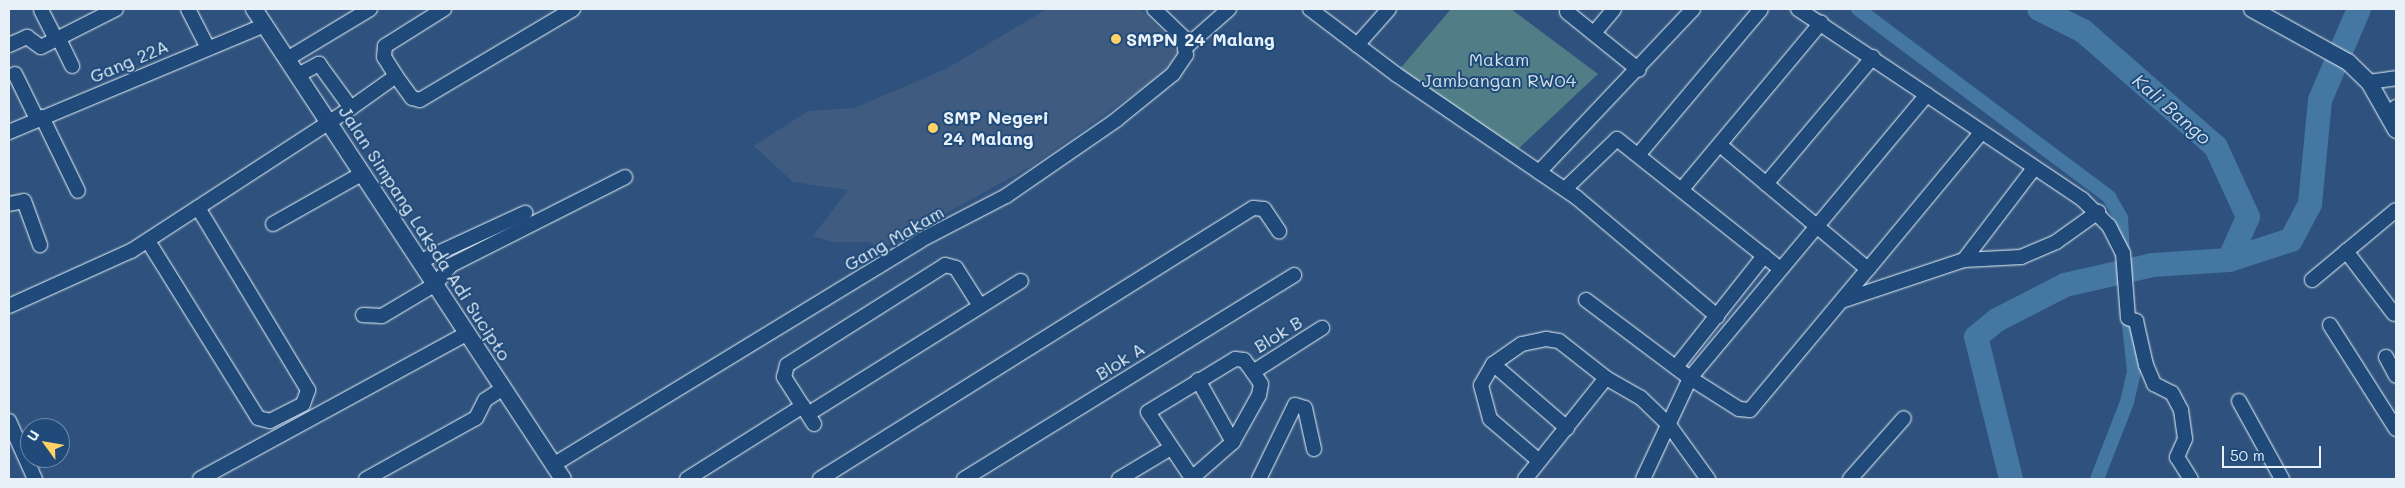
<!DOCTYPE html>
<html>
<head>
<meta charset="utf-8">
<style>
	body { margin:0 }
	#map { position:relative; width:2405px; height:488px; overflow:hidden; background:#2e527d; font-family:Mali,sans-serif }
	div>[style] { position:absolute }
	.built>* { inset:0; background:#3f5c80 }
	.green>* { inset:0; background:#507d86 }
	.canal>* { height:14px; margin:-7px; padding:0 7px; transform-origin:7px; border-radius:7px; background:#4477a1 }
	.river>* { height:24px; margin:-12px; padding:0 12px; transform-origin:12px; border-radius:12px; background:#4477a1 }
	.roads { filter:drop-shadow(0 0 1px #e8f1f8) drop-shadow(0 0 1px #e8f1f8) }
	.minor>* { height:14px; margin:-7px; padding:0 7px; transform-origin:7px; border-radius:7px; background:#1f4a7a }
	.tertiary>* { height:16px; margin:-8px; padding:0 8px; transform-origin:8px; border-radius:8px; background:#1f4a7a }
	.dots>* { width:14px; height:14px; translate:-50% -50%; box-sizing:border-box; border:2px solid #1f4a7a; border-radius:50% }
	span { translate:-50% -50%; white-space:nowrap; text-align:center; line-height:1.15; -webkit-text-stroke:4px #1f4a7a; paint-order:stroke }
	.poi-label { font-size:18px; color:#e8f1f8; font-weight:700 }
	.left { translate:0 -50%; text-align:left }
	.park-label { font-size:18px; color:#d1e0e7 }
	.street-label { font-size:18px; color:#e8f1f8 }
	.water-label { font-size:19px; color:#cfdfeb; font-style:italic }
	.frame { position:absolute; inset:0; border:10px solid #e8f1f8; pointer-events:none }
	.north { position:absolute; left:20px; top:418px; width:50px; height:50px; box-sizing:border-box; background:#1f4a7a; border:1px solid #6f8dac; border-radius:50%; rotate:302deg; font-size:14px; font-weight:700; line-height:20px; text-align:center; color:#e8f1f8 }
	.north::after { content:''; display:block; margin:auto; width:18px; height:22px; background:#ffd166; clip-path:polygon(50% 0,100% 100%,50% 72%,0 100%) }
	.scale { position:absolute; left:2222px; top:446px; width:99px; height:22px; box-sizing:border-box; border:2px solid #e8f1f8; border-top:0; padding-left:6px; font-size:15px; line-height:18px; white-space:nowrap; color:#e8f1f8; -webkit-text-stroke:4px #1f4a7a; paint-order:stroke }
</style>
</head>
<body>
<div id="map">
	<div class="built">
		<i style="clip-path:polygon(1047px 9px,1140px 9px,1176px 44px,1177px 53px,1165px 72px,1030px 167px,881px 249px,870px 242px,833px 242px,813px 236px,848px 190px,793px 182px,754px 146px,808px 111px,854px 108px,946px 69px)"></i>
	</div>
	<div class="green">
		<i style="clip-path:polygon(1451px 9px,1511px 9px,1598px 74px,1517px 150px,1398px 71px)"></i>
	</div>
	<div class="canal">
		<i style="left:1858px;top:9px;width:314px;rotate:36.8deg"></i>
		<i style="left:2109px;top:197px;width:24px;rotate:60deg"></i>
		<i style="left:2121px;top:218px;width:35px;rotate:87deg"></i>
		<i style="left:2097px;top:479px;width:83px;rotate:-68.7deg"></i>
		<i style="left:2127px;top:402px;width:32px;rotate:-77deg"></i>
		<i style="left:2134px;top:371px;width:64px;rotate:-96.2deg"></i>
	</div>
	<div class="river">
		<i style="left:2229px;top:260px;width:65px;rotate:-17.9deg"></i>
		<i style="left:2291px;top:240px;width:41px;rotate:-62.2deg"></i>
		<i style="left:2310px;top:204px;width:104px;rotate:-84.5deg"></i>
		<i style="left:2320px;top:100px;width:99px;rotate:-66.8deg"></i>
		<i style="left:2011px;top:479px;width:146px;rotate:-103.8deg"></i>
		<i style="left:1976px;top:337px;width:27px;rotate:-39deg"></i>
		<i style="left:1997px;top:320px;width:76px;rotate:-27.2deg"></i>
		<i style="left:2065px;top:285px;width:90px;rotate:-12.8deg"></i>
		<i style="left:2153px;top:265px;width:76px;rotate:-3.8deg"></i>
		<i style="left:2229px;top:260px;width:47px;rotate:-66.2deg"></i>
		<i style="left:2248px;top:217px;width:77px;rotate:-114.6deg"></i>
		<i style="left:2216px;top:147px;width:176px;rotate:-138.9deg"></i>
		<i style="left:2083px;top:31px;width:49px;rotate:-153.4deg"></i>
	</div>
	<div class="roads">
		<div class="minor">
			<i style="left:188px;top:9px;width:44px;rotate:62.9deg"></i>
			<i style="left:1310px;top:9px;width:109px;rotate:37.2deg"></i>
			<i style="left:1397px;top:75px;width:217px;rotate:34.3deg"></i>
			<i style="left:1576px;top:197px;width:185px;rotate:40.2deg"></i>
			<i style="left:1798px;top:9px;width:155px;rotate:33.7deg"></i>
			<i style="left:41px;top:10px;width:34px;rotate:63deg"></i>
			<i style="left:1567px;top:12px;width:92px;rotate:38.9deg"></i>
			<i style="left:1594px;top:33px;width:31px;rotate:-50deg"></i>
			<i style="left:59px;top:39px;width:30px;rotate:64deg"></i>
			<i style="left:9px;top:45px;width:20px;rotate:-24deg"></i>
			<i style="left:27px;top:37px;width:17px;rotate:36deg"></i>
			<i style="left:41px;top:47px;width:84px;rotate:-26.9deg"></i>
			<i style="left:1357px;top:45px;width:48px;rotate:-48.4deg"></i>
			<i style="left:1187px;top:46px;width:56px;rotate:-41.4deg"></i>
			<i style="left:287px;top:59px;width:97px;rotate:-31.1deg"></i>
			<i style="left:15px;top:74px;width:50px;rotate:63.9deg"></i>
			<i style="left:298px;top:75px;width:24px;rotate:-28deg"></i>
			<i style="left:319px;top:64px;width:54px;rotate:54deg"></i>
			<i style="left:351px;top:108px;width:55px;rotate:-35.4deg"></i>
			<i style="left:396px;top:76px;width:27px;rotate:54deg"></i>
			<i style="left:412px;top:98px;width:8px;rotate:14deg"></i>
			<i style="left:420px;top:100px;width:178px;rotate:-30.7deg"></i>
			<i style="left:396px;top:76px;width:22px;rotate:-122deg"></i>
			<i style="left:384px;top:57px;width:11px;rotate:-85deg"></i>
			<i style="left:385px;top:46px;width:70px;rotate:-32.1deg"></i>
			<i style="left:2369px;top:82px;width:27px;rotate:-8deg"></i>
			<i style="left:2388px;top:113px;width:10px;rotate:-37deg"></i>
			<i style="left:42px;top:117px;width:82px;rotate:64.1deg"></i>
			<i style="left:9px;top:132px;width:277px;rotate:-22.7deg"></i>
			<i style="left:1720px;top:145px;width:193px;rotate:40deg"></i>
			<i style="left:1868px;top:269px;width:177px;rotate:-50.3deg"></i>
			<i style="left:1639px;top:154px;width:189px;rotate:-49.9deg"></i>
			<i style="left:1539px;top:172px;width:224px;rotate:-46.6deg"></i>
			<i style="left:1766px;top:184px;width:166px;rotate:-49.9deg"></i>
			<i style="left:1565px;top:189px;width:72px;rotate:-43.9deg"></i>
			<i style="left:1617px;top:139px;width:207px;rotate:38.5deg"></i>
			<i style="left:1682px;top:189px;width:217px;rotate:-50.1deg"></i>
			<i style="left:9px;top:204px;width:15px;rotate:-11deg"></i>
			<i style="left:24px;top:201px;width:47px;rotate:70deg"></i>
			<i style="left:273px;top:224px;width:103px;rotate:-29.5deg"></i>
			<i style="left:148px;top:241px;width:208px;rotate:58.1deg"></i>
			<i style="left:258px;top:418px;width:12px;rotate:14deg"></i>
			<i style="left:270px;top:421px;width:37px;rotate:-27deg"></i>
			<i style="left:303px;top:404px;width:15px;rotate:-70deg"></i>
			<i style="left:308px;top:390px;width:213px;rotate:-121.1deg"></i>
			<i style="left:2346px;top:251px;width:79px;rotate:52.7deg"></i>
			<i style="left:1964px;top:260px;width:57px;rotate:-3deg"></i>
			<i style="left:2021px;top:257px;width:38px;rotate:-23deg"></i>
			<i style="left:2056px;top:242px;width:52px;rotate:-35.5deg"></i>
			<i style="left:421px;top:261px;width:115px;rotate:-24.8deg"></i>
			<i style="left:2312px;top:280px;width:109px;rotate:-39.8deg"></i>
			<i style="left:1586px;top:300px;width:130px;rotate:36.9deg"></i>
			<i style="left:1690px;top:378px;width:58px;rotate:32.3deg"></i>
			<i style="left:1739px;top:409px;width:11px;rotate:5deg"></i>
			<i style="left:1750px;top:410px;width:184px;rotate:-50.1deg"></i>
			<i style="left:1844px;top:300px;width:126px;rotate:-18.4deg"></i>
			<i style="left:1964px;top:260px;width:116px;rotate:-52.7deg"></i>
			<i style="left:9px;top:306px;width:134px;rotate:-24.3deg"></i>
			<i style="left:131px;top:251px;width:262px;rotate:-33deg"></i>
			<i style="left:363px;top:315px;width:19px;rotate:3deg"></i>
			<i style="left:382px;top:316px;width:63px;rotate:-30.7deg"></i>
			<i style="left:436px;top:284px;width:24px;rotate:-52deg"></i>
			<i style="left:451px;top:265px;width:195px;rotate:-26.8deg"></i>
			<i style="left:2330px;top:325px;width:123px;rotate:57.6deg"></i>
			<i style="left:2386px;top:357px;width:21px;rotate:62deg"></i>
			<i style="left:1235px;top:359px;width:9px;rotate:6deg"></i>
			<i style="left:1244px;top:360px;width:15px;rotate:53deg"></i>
			<i style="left:1253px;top:372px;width:14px;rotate:56deg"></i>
			<i style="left:1261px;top:384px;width:11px;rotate:100deg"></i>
			<i style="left:1259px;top:395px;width:54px;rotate:119deg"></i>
			<i style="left:1233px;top:442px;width:55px;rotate:138.7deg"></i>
			<i style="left:1192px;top:478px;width:79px;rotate:-123.7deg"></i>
			<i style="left:1148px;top:412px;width:102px;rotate:-31.3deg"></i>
			<i style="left:1493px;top:364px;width:98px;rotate:40.9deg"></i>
			<i style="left:1676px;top:367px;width:142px;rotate:-51.6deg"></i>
			<i style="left:1253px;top:372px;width:82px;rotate:-32.5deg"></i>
			<i style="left:1198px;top:380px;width:71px;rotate:60.6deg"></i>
			<i style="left:2239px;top:401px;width:89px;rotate:61.1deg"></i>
			<i style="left:808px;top:414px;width:251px;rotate:-32deg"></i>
			<i style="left:9px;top:421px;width:64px;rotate:65.9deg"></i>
			<i style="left:814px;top:424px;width:56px;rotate:-122.6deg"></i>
			<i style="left:784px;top:377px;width:12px;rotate:-76deg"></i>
			<i style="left:787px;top:365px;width:187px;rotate:-32.3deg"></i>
			<i style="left:945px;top:265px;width:11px;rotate:15deg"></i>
			<i style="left:956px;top:268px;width:45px;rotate:57.7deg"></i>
			<i style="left:1538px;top:460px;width:63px;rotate:-139.5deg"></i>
			<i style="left:1490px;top:419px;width:35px;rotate:-105deg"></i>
			<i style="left:1481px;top:385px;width:24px;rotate:-60deg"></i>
			<i style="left:1493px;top:364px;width:35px;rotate:-35deg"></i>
			<i style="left:1522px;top:344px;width:25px;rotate:-12deg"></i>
			<i style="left:1546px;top:339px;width:13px;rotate:9deg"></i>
			<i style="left:1559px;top:341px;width:60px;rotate:38.2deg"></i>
			<i style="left:1606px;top:378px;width:40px;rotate:29.7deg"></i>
			<i style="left:1641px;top:398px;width:39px;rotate:44deg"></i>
			<i style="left:1669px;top:425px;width:67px;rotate:54.2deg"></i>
			<i style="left:553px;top:465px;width:431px;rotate:-31.4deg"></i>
			<i style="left:921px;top:240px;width:96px;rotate:-27.4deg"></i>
			<i style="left:1006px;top:196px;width:134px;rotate:-34.6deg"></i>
			<i style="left:1116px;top:120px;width:73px;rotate:-38.9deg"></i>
			<i style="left:1173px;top:74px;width:23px;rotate:-56deg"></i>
			<i style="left:1186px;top:55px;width:18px;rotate:-99deg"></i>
			<i style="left:1183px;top:37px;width:40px;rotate:-136deg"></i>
			<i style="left:200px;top:479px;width:305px;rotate:-28.6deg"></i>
			<i style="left:366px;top:479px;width:126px;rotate:-29deg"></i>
			<i style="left:476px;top:418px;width:20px;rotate:-63deg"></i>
			<i style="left:485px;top:400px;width:20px;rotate:-33deg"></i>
			<i style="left:687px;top:479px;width:137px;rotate:-32.2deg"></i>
			<i style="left:820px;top:479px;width:511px;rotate:-32.04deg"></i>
			<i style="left:1253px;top:208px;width:11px;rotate:5deg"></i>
			<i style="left:1264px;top:209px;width:27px;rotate:56deg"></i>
			<i style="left:964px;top:479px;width:388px;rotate:-31.7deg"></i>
			<i style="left:1119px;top:479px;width:58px;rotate:-31deg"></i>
			<i style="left:1259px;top:479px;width:82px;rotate:-64.1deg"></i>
			<i style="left:1295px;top:405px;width:10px;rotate:17deg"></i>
			<i style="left:1305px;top:408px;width:42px;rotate:77.6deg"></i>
			<i style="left:1525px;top:479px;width:129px;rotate:-51.3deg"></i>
			<i style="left:1643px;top:479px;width:111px;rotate:-65deg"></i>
			<i style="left:1690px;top:378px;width:369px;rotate:-50.1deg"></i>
			<i style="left:1927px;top:95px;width:187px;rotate:33.9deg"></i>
			<i style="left:2082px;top:199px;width:38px;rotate:45deg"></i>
			<i style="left:2109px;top:226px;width:30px;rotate:63deg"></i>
			<i style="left:2123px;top:253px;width:65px;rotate:85.6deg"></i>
			<i style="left:2128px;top:318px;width:9px;rotate:21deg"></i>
			<i style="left:2136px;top:321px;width:45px;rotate:77.2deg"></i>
			<i style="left:2146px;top:365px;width:21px;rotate:67deg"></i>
			<i style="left:2154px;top:384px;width:20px;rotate:27deg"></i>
			<i style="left:2172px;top:393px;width:19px;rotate:62deg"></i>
			<i style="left:2181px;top:410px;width:29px;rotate:82deg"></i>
			<i style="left:2185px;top:439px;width:20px;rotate:114deg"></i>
			<i style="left:2177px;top:457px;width:26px;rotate:58deg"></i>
			<i style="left:1850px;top:479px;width:81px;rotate:-48.5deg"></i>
		</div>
		<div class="tertiary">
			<i style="left:254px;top:9px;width:562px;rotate:56.68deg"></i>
			<i style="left:2252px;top:9px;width:110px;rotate:28.9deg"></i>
			<i style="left:2348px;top:62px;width:29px;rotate:44deg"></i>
			<i style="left:2369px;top:82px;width:55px;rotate:60.6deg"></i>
		</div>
	</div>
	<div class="dots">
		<i style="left:1116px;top:39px;background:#ffd166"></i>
		<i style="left:933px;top:128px;background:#ffd166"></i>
	</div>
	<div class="poi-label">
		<span class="left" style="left:1126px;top:39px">SMPN 24 Malang</span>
		<span class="left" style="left:943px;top:128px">SMP Negeri<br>24 Malang</span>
	</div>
	<div class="park-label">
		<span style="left:1499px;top:70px">Makam<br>Jambangan RW04</span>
	</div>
	<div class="street-label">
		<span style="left:129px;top:61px;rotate:-23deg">Gang 22A</span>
		<span style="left:425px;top:233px;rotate:57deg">Jalan Simpang Laksda Adi Sucipto</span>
		<span style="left:894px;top:238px;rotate:-30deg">Gang Makam</span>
		<span style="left:1278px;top:334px;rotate:-32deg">Blok B</span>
		<span style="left:1120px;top:361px;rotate:-32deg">Blok A</span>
	</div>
	<div class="water-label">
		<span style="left:2172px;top:109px;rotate:41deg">Kali Bango</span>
	</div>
	<div class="frame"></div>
	<div class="north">U</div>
	<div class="scale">50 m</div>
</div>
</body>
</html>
